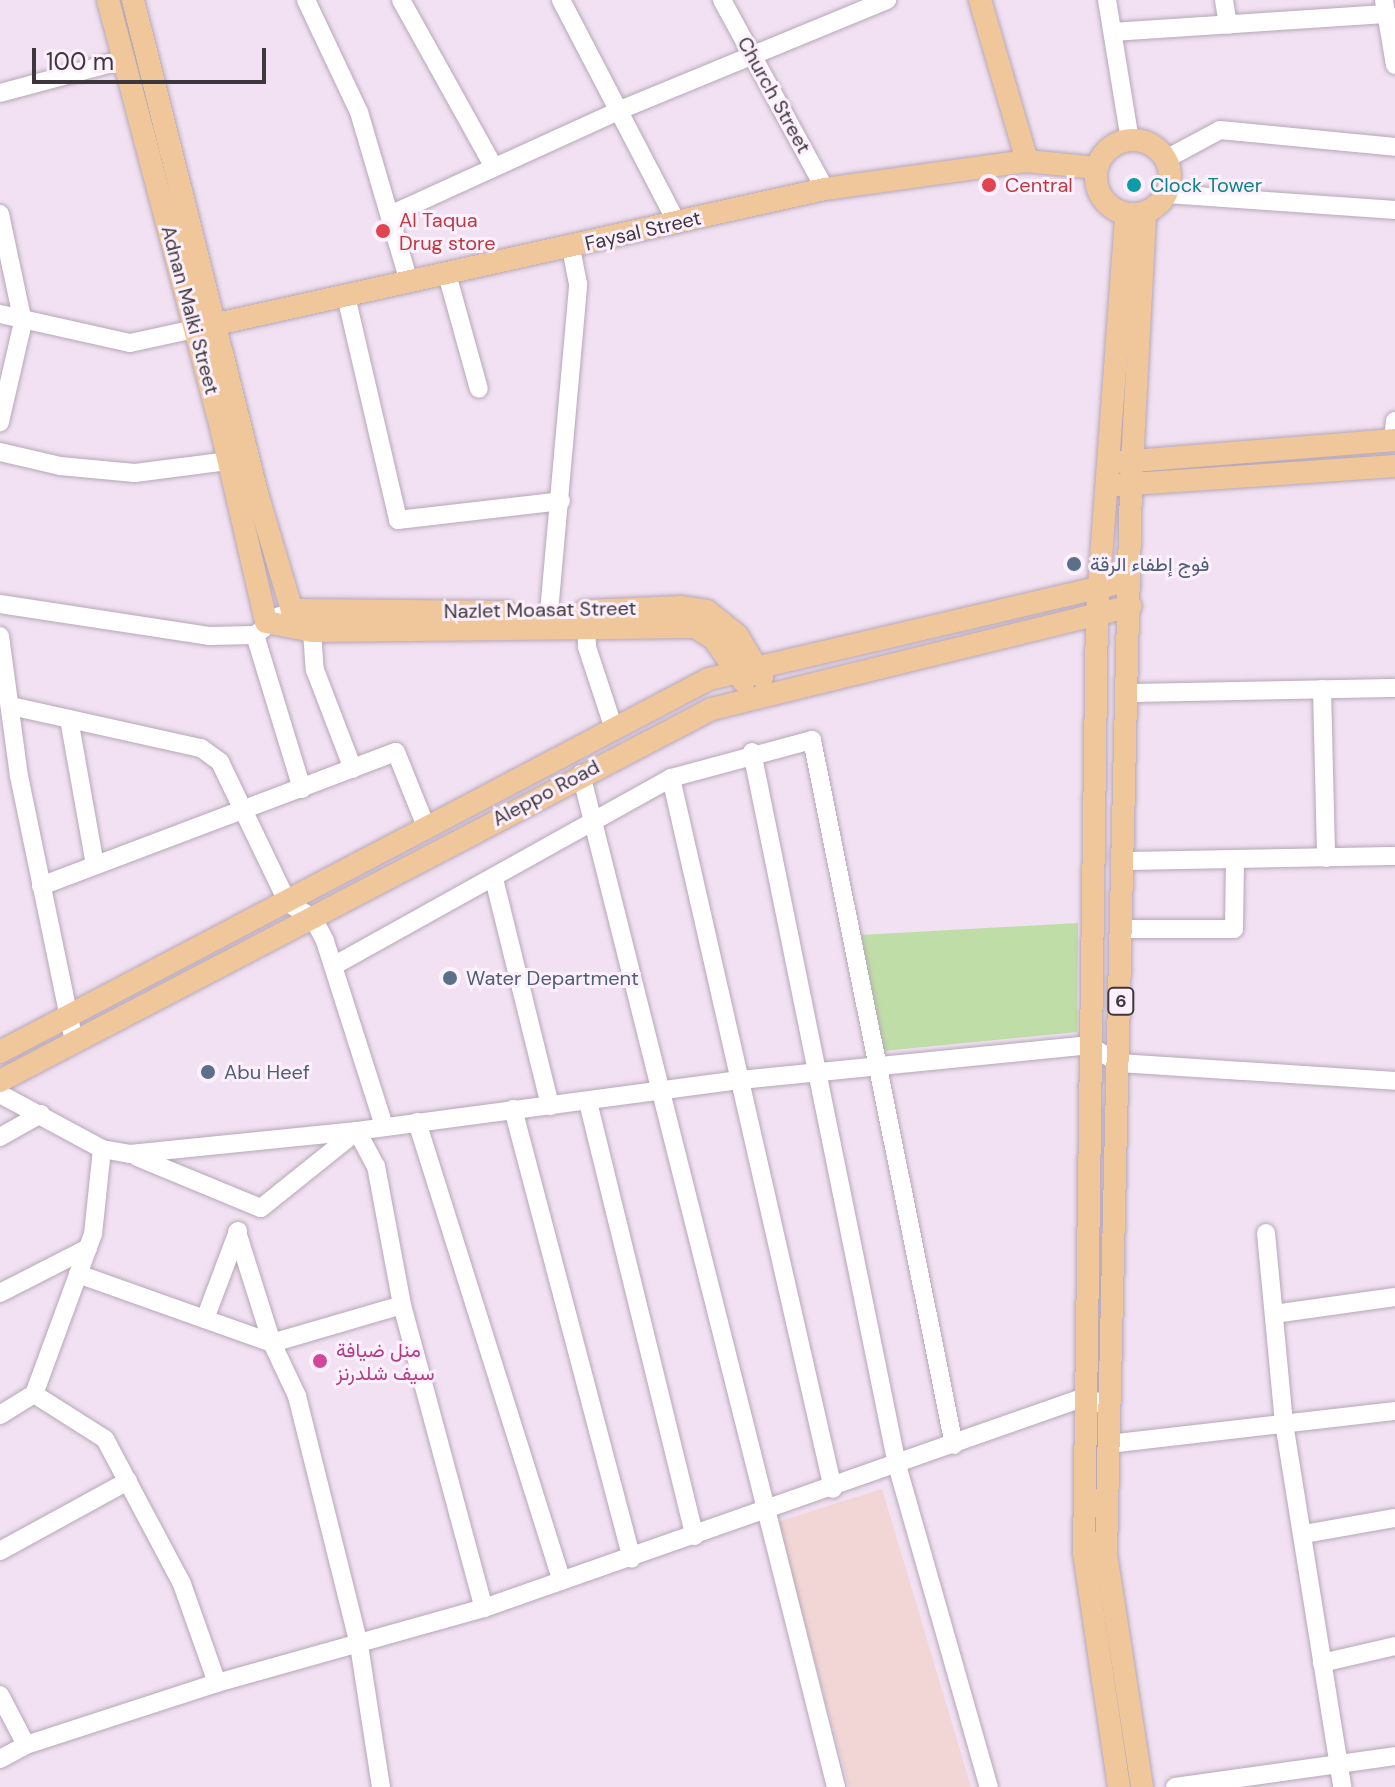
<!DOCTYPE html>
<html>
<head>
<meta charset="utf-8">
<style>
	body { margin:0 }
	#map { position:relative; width:1395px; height:1787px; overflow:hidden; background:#f1e1f2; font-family:"DM Sans",Vazirmatn,sans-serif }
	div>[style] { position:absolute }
	.education>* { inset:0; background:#f1d6d5 }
	.green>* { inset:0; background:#bfdda7 }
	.roads { filter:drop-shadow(0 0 2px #b6a7b7) drop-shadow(0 0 2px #b6a7b7) }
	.minor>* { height:18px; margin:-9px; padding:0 9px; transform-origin:9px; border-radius:9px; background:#fff }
	.major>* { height:22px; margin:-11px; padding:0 11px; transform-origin:11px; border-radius:11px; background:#f0c79b }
	.major>.ring { margin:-11px; padding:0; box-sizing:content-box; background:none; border:22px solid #f0c79b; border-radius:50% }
	.dots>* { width:22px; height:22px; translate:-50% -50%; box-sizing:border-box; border:4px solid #fdf0fd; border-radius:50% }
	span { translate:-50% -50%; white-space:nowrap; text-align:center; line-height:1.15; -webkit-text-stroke:6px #fdf0fd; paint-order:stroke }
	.shield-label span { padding:2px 6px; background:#fdf0fd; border:2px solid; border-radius:6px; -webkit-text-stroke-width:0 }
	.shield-label { font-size:18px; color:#3d373d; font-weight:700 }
	.street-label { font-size:20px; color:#3d373d }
	.health-label { font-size:20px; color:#be3a42 }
	.left { translate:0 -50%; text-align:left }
	.culture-label { font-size:20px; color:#0d838f }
	.service-label { font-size:20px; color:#4e5e75 }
	.hotel-label { font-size:20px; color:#b23c85 }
	.scale { position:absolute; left:32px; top:48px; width:234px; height:36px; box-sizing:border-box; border:4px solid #3d373d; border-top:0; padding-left:10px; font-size:24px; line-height:28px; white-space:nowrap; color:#3d373d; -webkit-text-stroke:6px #fdf0fd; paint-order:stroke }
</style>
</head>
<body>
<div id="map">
	<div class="education">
		<i style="clip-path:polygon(882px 1489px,971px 1787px,849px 1787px,777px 1522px)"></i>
	</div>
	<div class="green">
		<i style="clip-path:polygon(1078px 923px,1077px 1032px,883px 1051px,860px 935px)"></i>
	</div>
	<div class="roads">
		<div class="minor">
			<i style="left:306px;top:0;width:124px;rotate:64.7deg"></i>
			<i style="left:359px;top:112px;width:177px;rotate:73.6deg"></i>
			<i style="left:401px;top:0;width:191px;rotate:60.9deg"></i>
			<i style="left:561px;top:0;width:251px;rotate:62.5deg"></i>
			<i style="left:722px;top:0;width:215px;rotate:61.4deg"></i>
			<i style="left:1107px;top:0;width:142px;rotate:80.7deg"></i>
			<i style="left:1224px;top:0;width:25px;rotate:81deg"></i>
			<i style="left:1384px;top:0;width:66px;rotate:80.4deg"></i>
			<i style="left:1114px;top:32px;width:274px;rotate:-3.8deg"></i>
			<i style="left:0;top:93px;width:127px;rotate:-15deg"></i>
			<i style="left:1166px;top:159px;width:61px;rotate:-28.2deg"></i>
			<i style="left:1220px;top:130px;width:176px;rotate:5.5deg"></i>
			<i style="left:1167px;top:194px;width:229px;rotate:4deg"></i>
			<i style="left:0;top:214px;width:110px;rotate:78deg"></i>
			<i style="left:23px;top:322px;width:103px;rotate:103deg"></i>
			<i style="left:390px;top:215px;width:253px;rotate:-24.5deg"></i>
			<i style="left:620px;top:110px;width:289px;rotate:-22.4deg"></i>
			<i style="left:447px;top:274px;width:119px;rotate:74.5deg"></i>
			<i style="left:346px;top:296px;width:230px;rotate:76.9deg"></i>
			<i style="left:398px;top:520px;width:164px;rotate:-6.6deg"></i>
			<i style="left:0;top:314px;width:133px;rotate:12.6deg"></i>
			<i style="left:130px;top:343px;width:66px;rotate:-12.3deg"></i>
			<i style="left:1393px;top:440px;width:19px;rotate:-84deg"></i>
			<i style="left:0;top:452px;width:62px;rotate:13.1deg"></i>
			<i style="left:60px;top:466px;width:75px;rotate:5.3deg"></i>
			<i style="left:135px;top:473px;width:95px;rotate:-7.3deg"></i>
			<i style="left:0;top:604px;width:211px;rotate:8.7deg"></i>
			<i style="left:209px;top:636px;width:46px;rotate:-1.2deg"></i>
			<i style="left:255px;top:635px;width:31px;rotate:-38deg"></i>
			<i style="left:549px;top:612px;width:329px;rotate:-84.9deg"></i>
			<i style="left:578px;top:284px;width:38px;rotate:-101deg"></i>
			<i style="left:586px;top:625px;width:22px;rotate:87deg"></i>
			<i style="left:587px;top:647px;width:86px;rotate:71.8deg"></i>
			<i style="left:312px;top:631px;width:39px;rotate:86deg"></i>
			<i style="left:315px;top:670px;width:106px;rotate:69deg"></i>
			<i style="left:255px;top:635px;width:161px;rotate:73deg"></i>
			<i style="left:0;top:636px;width:141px;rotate:82.3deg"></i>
			<i style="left:19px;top:776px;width:272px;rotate:78.3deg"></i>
			<i style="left:1322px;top:689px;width:169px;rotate:88.6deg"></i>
			<i style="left:1130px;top:693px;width:265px;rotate:-1.1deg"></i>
			<i style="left:11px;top:706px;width:195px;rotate:12.5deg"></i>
			<i style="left:201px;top:748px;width:24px;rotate:36deg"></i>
			<i style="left:220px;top:762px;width:157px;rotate:64.3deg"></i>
			<i style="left:288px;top:903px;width:29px;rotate:31deg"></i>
			<i style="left:313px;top:918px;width:26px;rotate:62deg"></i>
			<i style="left:325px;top:941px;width:194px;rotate:72.3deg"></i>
			<i style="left:69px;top:719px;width:148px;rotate:79.9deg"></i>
			<i style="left:752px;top:752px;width:728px;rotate:78.5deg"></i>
			<i style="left:897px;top:1465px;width:335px;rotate:74.1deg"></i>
			<i style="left:581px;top:774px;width:1045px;rotate:75.87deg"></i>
			<i style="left:671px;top:778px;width:729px;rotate:77.16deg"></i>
			<i style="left:1125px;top:861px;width:270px;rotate:-1.1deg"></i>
			<i style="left:494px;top:879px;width:234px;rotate:76.1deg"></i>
			<i style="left:41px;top:886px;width:379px;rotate:-20.7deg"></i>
			<i style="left:396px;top:752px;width:83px;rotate:68.1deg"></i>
			<i style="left:1123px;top:929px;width:111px"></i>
			<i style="left:1234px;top:929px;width:69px;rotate:-89.2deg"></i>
			<i style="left:335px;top:965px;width:385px;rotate:-29.1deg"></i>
			<i style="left:671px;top:778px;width:146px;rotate:-15.1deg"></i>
			<i style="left:812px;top:740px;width:719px;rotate:78.61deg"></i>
			<i style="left:0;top:1094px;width:116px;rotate:28.3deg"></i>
			<i style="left:102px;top:1149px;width:28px;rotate:10deg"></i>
			<i style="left:130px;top:1154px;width:228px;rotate:-5.8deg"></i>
			<i style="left:357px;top:1131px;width:386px;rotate:-7.6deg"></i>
			<i style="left:740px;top:1080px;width:350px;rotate:-5.7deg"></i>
			<i style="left:1088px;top:1045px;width:36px;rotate:30deg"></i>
			<i style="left:1119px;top:1063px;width:277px;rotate:3.7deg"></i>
			<i style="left:588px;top:1102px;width:447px;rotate:76.2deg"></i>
			<i style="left:513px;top:1109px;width:465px;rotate:75.2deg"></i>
			<i style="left:417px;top:1122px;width:481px;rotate:72.5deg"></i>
			<i style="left:0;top:1137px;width:47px;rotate:-29.3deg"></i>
			<i style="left:102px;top:1149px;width:85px;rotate:96deg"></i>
			<i style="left:93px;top:1234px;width:171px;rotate:110.2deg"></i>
			<i style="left:34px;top:1394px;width:84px;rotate:32.4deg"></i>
			<i style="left:105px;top:1439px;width:164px;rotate:62deg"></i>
			<i style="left:182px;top:1584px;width:105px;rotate:70.5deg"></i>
			<i style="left:137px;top:1157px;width:134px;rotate:22.4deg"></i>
			<i style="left:261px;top:1208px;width:123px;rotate:-38.7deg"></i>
			<i style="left:357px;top:1131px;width:40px;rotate:62deg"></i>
			<i style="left:376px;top:1166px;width:141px;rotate:79.4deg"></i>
			<i style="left:402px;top:1305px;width:314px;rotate:74.9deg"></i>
			<i style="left:237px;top:1232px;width:116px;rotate:72.5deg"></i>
			<i style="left:272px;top:1343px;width:135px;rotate:-16.3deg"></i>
			<i style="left:1266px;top:1233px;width:191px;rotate:84.6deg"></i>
			<i style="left:1284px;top:1423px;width:369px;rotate:80.9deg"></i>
			<i style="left:78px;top:1274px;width:206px;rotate:19.6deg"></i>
			<i style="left:272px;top:1343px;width:59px;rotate:64.7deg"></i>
			<i style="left:297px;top:1396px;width:257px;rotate:76deg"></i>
			<i style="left:359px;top:1645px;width:144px;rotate:81.2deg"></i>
			<i style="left:0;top:1293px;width:99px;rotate:-27.1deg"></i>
			<i style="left:1274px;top:1314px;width:122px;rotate:-8deg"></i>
			<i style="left:205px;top:1319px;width:94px;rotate:-69.4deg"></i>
			<i style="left:0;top:1415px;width:40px;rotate:-32deg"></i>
			<i style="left:1109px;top:1444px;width:288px;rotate:-6.6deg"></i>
			<i style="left:1304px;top:1534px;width:92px;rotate:-10deg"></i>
			<i style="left:0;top:1551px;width:146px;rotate:-28.7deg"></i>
			<i style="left:1322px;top:1663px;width:75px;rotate:-13.1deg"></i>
			<i style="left:0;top:1695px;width:56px;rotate:62.5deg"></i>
			<i style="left:0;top:1759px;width:30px;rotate:-28deg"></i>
			<i style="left:26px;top:1745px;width:201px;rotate:-18deg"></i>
			<i style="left:217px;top:1683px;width:277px;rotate:-15.7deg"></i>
			<i style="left:484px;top:1608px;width:637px;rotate:-19.35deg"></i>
			<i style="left:1085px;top:1397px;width:27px;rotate:22deg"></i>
			<i style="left:1175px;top:1787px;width:222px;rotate:-8deg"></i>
		</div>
		<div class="major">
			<i style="left:108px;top:0;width:429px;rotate:75.2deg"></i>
			<i style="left:218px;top:415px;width:212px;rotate:76.9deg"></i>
			<i style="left:266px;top:622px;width:47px;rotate:11.1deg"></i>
			<i style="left:312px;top:631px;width:383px;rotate:-0.6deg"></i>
			<i style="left:695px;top:627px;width:22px;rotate:32deg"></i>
			<i style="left:714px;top:639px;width:52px;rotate:55.1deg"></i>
			<i style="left:133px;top:0;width:512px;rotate:75.88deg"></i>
			<i style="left:258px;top:497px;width:118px;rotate:73.3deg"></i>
			<i style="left:292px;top:610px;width:215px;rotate:0.5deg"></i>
			<i style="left:980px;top:0;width:168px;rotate:73.7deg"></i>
			<i class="ring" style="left:1096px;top:140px;width:52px;height:52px"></i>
			<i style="left:199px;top:328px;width:641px;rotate:-12.52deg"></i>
			<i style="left:825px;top:189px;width:204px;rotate:-7.9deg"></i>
			<i style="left:1027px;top:161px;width:70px;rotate:5.7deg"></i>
			<i style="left:1121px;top:462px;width:275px;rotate:-4.6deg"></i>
			<i style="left:1118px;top:485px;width:278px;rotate:-3.9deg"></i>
			<i style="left:585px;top:611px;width:97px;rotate:-2.4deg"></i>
			<i style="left:682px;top:607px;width:25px;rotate:9deg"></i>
			<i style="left:707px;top:611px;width:38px;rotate:39deg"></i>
			<i style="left:737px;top:635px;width:49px;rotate:59.2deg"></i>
			<i style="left:0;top:1052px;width:801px;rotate:-27.75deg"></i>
			<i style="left:709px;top:679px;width:415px;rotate:-13.2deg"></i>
			<i style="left:0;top:1081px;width:803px;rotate:-27.59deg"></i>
			<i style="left:712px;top:709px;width:431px;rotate:-13.8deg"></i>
			<i style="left:1119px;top:1787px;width:236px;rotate:-98.5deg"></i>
			<i style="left:1084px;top:1554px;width:941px;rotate:-89.21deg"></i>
			<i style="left:1097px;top:613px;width:400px;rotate:-85.8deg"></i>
			<i style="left:1142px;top:1787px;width:236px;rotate:-98.8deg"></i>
			<i style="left:1106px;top:1554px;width:1071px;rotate:-88.66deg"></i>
			<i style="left:1131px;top:483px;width:270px;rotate:-87deg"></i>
		</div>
	</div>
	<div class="dots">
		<i style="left:989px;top:185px;background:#e0444e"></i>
		<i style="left:1134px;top:185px;background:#0f9aa8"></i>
		<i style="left:383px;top:231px;background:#e0444e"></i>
		<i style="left:1074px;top:564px;background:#5c6f8a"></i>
		<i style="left:450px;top:978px;background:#5c6f8a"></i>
		<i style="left:208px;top:1072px;background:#5c6f8a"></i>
		<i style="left:320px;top:1361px;background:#d1479c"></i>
	</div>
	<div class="shield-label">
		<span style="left:1121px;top:1001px">6</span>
	</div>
	<div class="street-label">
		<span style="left:774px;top:95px;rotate:61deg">Church Street</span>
		<span style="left:643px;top:231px;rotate:-13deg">Faysal Street</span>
		<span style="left:190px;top:310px;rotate:75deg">Adnan Malki Street</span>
		<span style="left:540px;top:610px;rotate:-1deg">Nazlet Moasat Street</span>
		<span style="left:546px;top:793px;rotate:-28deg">Aleppo Road</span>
	</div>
	<div class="health-label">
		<span class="left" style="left:1005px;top:185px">Central</span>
		<span class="left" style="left:399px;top:232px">Al Taqua<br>Drug store</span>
	</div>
	<div class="culture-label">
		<span class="left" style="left:1150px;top:185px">Clock Tower</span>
	</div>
	<div class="service-label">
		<span class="left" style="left:1090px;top:564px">فوج إطفاء الرقة</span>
		<span class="left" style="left:466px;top:978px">Water Department</span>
		<span class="left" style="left:224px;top:1072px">Abu Heef</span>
	</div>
	<div class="hotel-label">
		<span class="left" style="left:336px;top:1362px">منل ضيافة<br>سيف شلدرنز</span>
	</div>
	<div class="scale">100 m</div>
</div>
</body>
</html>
